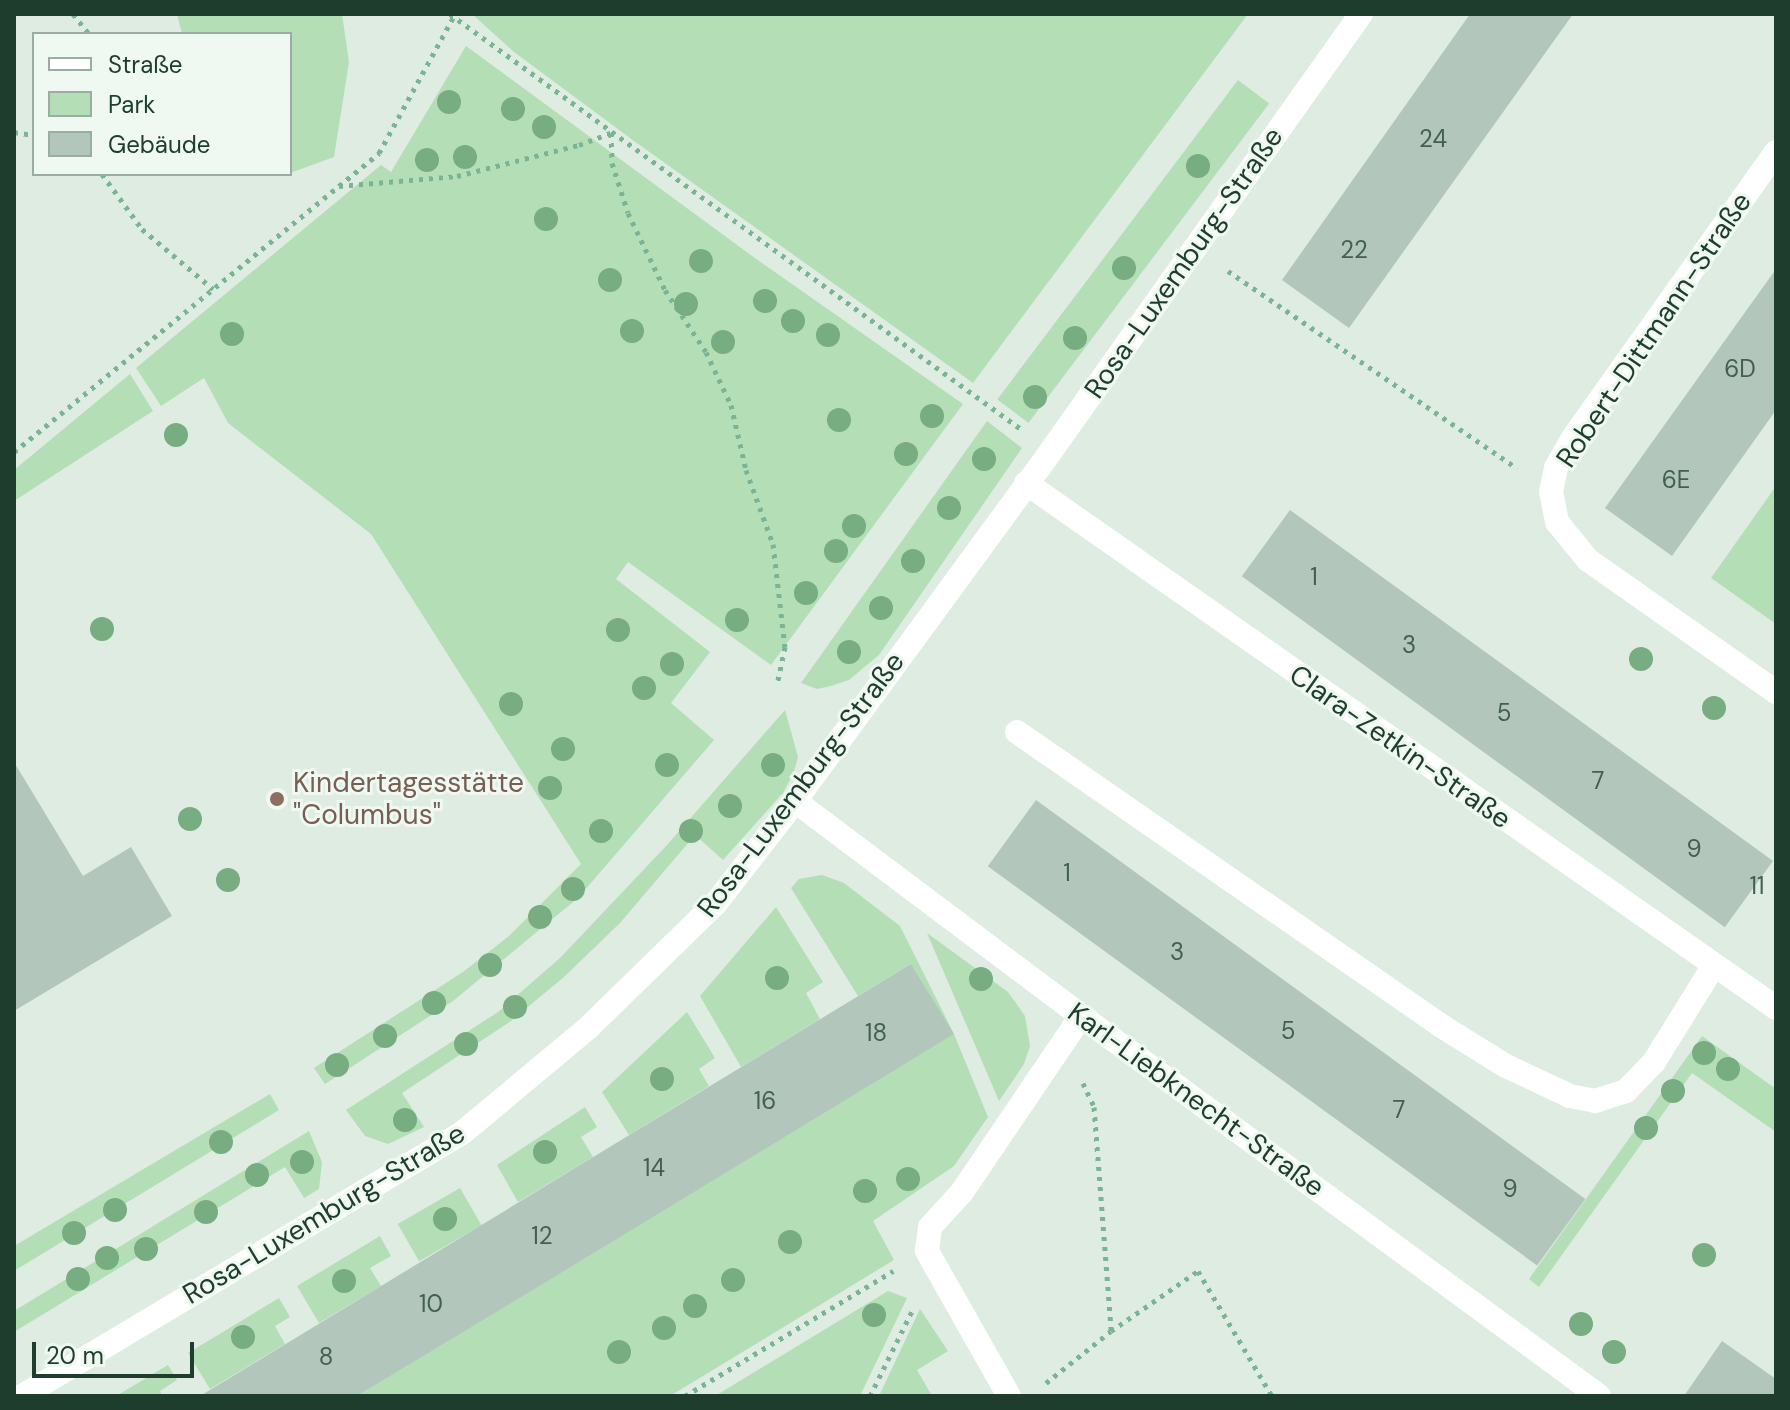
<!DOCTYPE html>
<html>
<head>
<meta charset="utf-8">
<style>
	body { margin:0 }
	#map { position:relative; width:1790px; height:1410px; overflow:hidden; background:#deece2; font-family:"DM Sans",sans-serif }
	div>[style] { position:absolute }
	.green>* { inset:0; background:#b4dfb6; transform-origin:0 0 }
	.building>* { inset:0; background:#b3c6bb; transform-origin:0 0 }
	.path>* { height:5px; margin-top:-2.5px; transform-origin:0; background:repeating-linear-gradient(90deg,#7bb394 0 4px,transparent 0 10px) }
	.lane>* { height:24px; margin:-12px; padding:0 12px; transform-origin:12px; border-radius:12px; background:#fff }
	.street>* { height:24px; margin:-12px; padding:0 12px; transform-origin:12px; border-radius:12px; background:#fff }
	.trees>* { width:24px; height:24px; margin:-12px; border-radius:50%; background:#78ac81 }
	.dots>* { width:22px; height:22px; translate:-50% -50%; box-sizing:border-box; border:4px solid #eff8f1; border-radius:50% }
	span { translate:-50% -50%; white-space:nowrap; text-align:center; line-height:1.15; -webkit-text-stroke:6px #eff8f1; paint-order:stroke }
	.number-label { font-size:24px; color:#435f50 }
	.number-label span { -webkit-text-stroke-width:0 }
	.street-label { font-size:28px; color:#1e3d2d }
	.education-label { font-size:28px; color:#785e54 }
	.left { translate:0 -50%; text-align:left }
	.frame { position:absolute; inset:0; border:16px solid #1e3d2d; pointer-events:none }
	.legend { position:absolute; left:32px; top:32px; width:260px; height:144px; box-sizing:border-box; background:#eff8f1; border:2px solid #9bada3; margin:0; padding:10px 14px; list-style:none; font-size:24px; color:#1e3d2d }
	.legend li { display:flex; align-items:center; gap:16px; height:40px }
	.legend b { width:40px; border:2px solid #9bada3 }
	.scale { position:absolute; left:32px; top:1342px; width:162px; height:36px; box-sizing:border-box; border:4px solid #1e3d2d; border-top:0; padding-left:10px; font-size:24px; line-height:28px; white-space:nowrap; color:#1e3d2d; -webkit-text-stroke:6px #eff8f1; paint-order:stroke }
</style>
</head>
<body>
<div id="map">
	<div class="green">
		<i style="clip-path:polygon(177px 14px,342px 14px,349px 62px,334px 157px,290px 173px,290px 34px,182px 34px)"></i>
		<i style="clip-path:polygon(472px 14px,1248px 14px,973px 383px,634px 141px,514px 52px)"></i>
		<i style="clip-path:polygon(466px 46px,759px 261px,963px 404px,771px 665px,628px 562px,616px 579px,710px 652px,671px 703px,714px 740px,578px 898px,453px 1001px,325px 1084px,314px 1068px,463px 972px,509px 936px,581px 864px,371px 534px,228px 423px,204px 378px,161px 406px,136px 368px,381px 165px,391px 172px)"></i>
		<i style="left:1238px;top:80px;width:39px;height:400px;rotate:37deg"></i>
		<i style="clip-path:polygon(130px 374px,153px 411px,14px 501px,14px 470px)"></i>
		<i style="clip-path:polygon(987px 421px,1022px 448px,879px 655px,849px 680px,831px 686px,817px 689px,801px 683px)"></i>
		<i style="clip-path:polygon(1776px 486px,1776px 624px,1711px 578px)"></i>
		<i style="clip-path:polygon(785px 710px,798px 757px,794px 772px,783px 793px,723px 860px,695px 835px,620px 923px,564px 977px,511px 1021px,402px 1093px,424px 1127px,388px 1144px,365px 1136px,346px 1110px,498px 1012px,560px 958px,667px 845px)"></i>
		<i style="clip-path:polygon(822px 875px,844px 883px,900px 926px,954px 1034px,988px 1117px,954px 1166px,873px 1221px,894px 1260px,670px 1396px,357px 1396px,953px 1034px,911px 964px,858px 996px,791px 888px,799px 879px)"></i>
		<i style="clip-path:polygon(776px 907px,823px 982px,806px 993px,820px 1019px,741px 1067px,700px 996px)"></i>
		<i style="clip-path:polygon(927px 933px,1008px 992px,1025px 1016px,1030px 1046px,1024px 1064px,999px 1101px)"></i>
		<i style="clip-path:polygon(687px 1012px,715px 1058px,699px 1069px,709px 1086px,629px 1135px,602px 1092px)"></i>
		<i style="clip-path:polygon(1702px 1036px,1776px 1089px,1776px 1132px,1692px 1073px,1539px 1287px,1529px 1279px)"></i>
		<i style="clip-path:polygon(270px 1094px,279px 1110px,14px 1271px,14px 1246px)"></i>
		<i style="clip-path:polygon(585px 1107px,597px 1127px,581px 1137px,593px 1157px,518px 1202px,497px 1165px)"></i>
		<i style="clip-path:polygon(309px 1131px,322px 1162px,319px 1189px,304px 1198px,285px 1167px,14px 1332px,14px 1311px)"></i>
		<i style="left:460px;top:1188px;width:43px;height:72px;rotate:60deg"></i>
		<i style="clip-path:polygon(380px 1236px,391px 1256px,370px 1268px,381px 1286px,319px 1323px,297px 1286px)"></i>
		<i style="clip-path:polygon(888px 1291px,907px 1298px,860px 1396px,715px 1396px)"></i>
		<i style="clip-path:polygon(279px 1298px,290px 1317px,275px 1326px,285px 1344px,210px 1389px,188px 1353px)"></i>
		<i style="clip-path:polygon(920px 1309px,948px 1351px,917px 1370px,932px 1396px,879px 1396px)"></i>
		<i style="clip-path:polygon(168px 1365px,177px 1380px,160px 1391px,162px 1396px,116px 1396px)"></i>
	</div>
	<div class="building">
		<i style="clip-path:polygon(1470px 14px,1573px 14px,1349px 328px,1282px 280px)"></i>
		<i style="clip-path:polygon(1776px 269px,1776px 410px,1672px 556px,1605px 508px)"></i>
		<i style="left:1290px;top:510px;width:597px;height:82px;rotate:36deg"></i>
		<i style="clip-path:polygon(14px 762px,83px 876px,131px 847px,172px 916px,14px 1011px)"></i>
		<i style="left:1036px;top:800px;width:679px;height:82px;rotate:36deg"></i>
		<i style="clip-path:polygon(911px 964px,954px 1034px,508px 1305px,357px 1396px,200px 1396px)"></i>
		<i style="clip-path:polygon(1722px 1341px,1776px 1379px,1776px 1396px,1684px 1396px)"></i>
	</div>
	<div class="path">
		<i style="left:73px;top:14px;width:26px;rotate:51deg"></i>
		<i style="left:450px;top:14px;width:706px;rotate:36.01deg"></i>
		<i style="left:14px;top:132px;width:20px;rotate:9deg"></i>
		<i style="left:102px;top:174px;width:68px;rotate:54deg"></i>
		<i style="left:142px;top:229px;width:93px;rotate:40.2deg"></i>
		<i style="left:339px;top:186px;width:118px;rotate:-4.8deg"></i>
		<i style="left:457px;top:176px;width:126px;rotate:-14.3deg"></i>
		<i style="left:579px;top:145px;width:34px;rotate:-21deg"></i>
		<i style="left:611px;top:133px;width:30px;rotate:88deg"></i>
		<i style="left:612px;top:163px;width:52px;rotate:72.3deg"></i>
		<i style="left:628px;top:213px;width:85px;rotate:64.3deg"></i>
		<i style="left:665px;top:290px;width:74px;rotate:56.5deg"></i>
		<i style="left:706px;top:352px;width:59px;rotate:64.7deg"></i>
		<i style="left:731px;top:405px;width:67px;rotate:77deg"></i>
		<i style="left:746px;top:470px;width:79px;rotate:70deg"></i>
		<i style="left:773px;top:544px;width:104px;rotate:83.4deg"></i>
		<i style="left:785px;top:647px;width:38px;rotate:102deg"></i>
		<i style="left:1228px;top:271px;width:350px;rotate:34.3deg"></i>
		<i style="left:14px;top:452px;width:472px;rotate:-39.3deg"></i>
		<i style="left:379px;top:153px;width:158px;rotate:-61.3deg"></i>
		<i style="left:1083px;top:1083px;width:26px;rotate:65deg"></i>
		<i style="left:1094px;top:1107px;width:224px;rotate:85.6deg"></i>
		<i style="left:1046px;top:1383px;width:83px;rotate:-38.7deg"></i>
		<i style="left:1111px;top:1331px;width:106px;rotate:-34.6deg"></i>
		<i style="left:1198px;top:1271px;width:145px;rotate:59.4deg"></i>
		<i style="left:685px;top:1396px;width:243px;rotate:-31deg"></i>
		<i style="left:870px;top:1396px;width:99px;rotate:-63.7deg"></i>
	</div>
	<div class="lane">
		<i style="left:1017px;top:732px;width:518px;rotate:34.7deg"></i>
		<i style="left:1443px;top:1027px;width:74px;rotate:31.8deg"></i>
		<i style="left:1506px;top:1066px;width:71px;rotate:25.1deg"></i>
		<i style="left:1570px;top:1096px;width:25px;rotate:11deg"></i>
		<i style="left:1595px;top:1101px;width:33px;rotate:-18deg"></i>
		<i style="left:1626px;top:1091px;width:40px;rotate:-46deg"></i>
		<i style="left:1654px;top:1062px;width:112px;rotate:-58.2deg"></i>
	</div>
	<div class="street">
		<i style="left:1776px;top:152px;width:351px;rotate:125.4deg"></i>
		<i style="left:1573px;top:438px;width:34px;rotate:120deg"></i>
		<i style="left:1556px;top:468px;width:24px;rotate:102deg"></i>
		<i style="left:1551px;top:491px;width:32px;rotate:79deg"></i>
		<i style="left:1557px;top:522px;width:49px;rotate:50.8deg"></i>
		<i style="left:1588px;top:560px;width:230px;rotate:35.1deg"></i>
		<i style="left:1026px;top:483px;width:915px;rotate:34.99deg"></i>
		<i style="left:795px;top:801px;width:358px;rotate:36.9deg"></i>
		<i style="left:1081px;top:1016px;width:642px;rotate:36.26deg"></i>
		<i style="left:22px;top:1396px;width:513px;rotate:-30.87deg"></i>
		<i style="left:462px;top:1133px;width:165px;rotate:-39.8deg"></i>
		<i style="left:589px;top:1027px;width:177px;rotate:-44.3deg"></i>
		<i style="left:716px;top:903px;width:129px;rotate:-52.2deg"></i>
		<i style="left:795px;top:801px;width:434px;rotate:-53.8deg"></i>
		<i style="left:1051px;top:451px;width:536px;rotate:-54.65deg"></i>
		<i style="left:1009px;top:1396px;width:167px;rotate:-119.5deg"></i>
		<i style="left:927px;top:1251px;width:24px;rotate:-83deg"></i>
		<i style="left:930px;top:1227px;width:47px;rotate:-47.6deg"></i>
		<i style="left:962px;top:1192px;width:212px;rotate:-55.9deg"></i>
	</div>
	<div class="trees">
		<i style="left:449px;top:102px"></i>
		<i style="left:513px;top:109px"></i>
		<i style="left:544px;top:127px"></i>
		<i style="left:465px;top:157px"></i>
		<i style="left:427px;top:160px"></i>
		<i style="left:1198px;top:166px"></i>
		<i style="left:546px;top:219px"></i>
		<i style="left:701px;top:261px"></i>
		<i style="left:1124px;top:268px"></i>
		<i style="left:610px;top:280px"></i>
		<i style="left:765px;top:301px"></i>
		<i style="left:686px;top:304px"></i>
		<i style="left:793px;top:321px"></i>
		<i style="left:632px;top:331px"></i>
		<i style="left:232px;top:334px"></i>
		<i style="left:828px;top:335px"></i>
		<i style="left:1075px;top:338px"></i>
		<i style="left:723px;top:342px"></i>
		<i style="left:1035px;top:397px"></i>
		<i style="left:932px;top:416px"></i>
		<i style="left:839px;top:420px"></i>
		<i style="left:176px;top:435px"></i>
		<i style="left:906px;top:454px"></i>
		<i style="left:984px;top:459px"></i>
		<i style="left:949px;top:508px"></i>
		<i style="left:854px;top:526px"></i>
		<i style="left:836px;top:551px"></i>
		<i style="left:913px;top:561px"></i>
		<i style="left:806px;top:593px"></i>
		<i style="left:881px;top:608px"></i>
		<i style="left:737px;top:620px"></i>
		<i style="left:102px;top:629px"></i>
		<i style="left:618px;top:630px"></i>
		<i style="left:849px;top:652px"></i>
		<i style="left:1641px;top:659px"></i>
		<i style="left:672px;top:664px"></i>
		<i style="left:644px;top:688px"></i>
		<i style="left:511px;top:704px"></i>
		<i style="left:1714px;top:708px"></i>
		<i style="left:563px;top:749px"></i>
		<i style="left:667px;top:765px"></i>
		<i style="left:773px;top:765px"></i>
		<i style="left:550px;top:788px"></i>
		<i style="left:730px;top:806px"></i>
		<i style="left:190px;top:819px"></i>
		<i style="left:601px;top:831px"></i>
		<i style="left:691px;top:831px"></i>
		<i style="left:228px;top:880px"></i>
		<i style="left:573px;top:889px"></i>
		<i style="left:540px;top:917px"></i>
		<i style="left:490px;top:965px"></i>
		<i style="left:777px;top:978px"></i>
		<i style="left:981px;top:979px"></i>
		<i style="left:434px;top:1003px"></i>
		<i style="left:515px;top:1007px"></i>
		<i style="left:385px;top:1036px"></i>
		<i style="left:466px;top:1044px"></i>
		<i style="left:1704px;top:1053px"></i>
		<i style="left:337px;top:1065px"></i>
		<i style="left:1728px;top:1069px"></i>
		<i style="left:662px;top:1079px"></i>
		<i style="left:1673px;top:1091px"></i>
		<i style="left:405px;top:1120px"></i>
		<i style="left:1646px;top:1128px"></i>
		<i style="left:221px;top:1142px"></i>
		<i style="left:545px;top:1152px"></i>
		<i style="left:302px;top:1162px"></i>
		<i style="left:257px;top:1175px"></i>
		<i style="left:908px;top:1179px"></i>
		<i style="left:865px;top:1191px"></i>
		<i style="left:115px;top:1210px"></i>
		<i style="left:206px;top:1212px"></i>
		<i style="left:445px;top:1219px"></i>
		<i style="left:74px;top:1233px"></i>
		<i style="left:790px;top:1242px"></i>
		<i style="left:146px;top:1249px"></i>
		<i style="left:1704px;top:1255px"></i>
		<i style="left:107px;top:1258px"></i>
		<i style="left:78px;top:1279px"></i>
		<i style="left:733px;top:1280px"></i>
		<i style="left:344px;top:1281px"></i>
		<i style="left:695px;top:1306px"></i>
		<i style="left:874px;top:1315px"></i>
		<i style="left:1581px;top:1324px"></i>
		<i style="left:664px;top:1328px"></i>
		<i style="left:243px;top:1337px"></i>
		<i style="left:619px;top:1352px"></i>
		<i style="left:1614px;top:1352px"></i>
	</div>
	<div class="dots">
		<i style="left:277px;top:799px;background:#8d6e63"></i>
	</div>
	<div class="number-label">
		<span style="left:1433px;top:139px">24</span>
		<span style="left:1354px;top:250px">22</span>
		<span style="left:1740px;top:369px">6D</span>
		<span style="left:1676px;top:480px">6E</span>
		<span style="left:1314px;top:577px">1</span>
		<span style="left:1409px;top:645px">3</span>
		<span style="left:1504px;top:713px">5</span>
		<span style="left:1598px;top:781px">7</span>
		<span style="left:1694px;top:849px">9</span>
		<span style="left:1067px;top:873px">1</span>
		<span style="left:1757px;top:886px">11</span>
		<span style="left:1177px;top:952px">3</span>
		<span style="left:1288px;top:1031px">5</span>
		<span style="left:876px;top:1033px">18</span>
		<span style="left:765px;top:1101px">16</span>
		<span style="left:1399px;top:1110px">7</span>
		<span style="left:654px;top:1168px">14</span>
		<span style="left:1510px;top:1189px">9</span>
		<span style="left:542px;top:1236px">12</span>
		<span style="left:431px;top:1304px">10</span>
		<span style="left:326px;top:1357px">8</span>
	</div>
	<div class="street-label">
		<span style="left:1184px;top:263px;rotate:-55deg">Rosa-Luxemburg-Straße</span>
		<span style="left:1654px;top:330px;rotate:-56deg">Robert-Dittmann-Straße</span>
		<span style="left:1400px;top:747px;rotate:35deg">Clara-Zetkin-Straße</span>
		<span style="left:801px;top:785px;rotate:-53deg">Rosa-Luxemburg-Straße</span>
		<span style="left:1196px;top:1100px;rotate:36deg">Karl-Liebknecht-Straße</span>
		<span style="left:324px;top:1214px;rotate:-31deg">Rosa-Luxemburg-Straße</span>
	</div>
	<div class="education-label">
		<span class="left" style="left:293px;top:799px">Kindertagesstätte<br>"Columbus"</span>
	</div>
	<div class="frame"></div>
	<ul class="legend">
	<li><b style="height:10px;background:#fff"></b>Straße</li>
	<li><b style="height:22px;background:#b4dfb6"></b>Park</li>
	<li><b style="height:22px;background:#b3c6bb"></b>Gebäude</li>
	</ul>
	<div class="scale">20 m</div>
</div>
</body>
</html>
